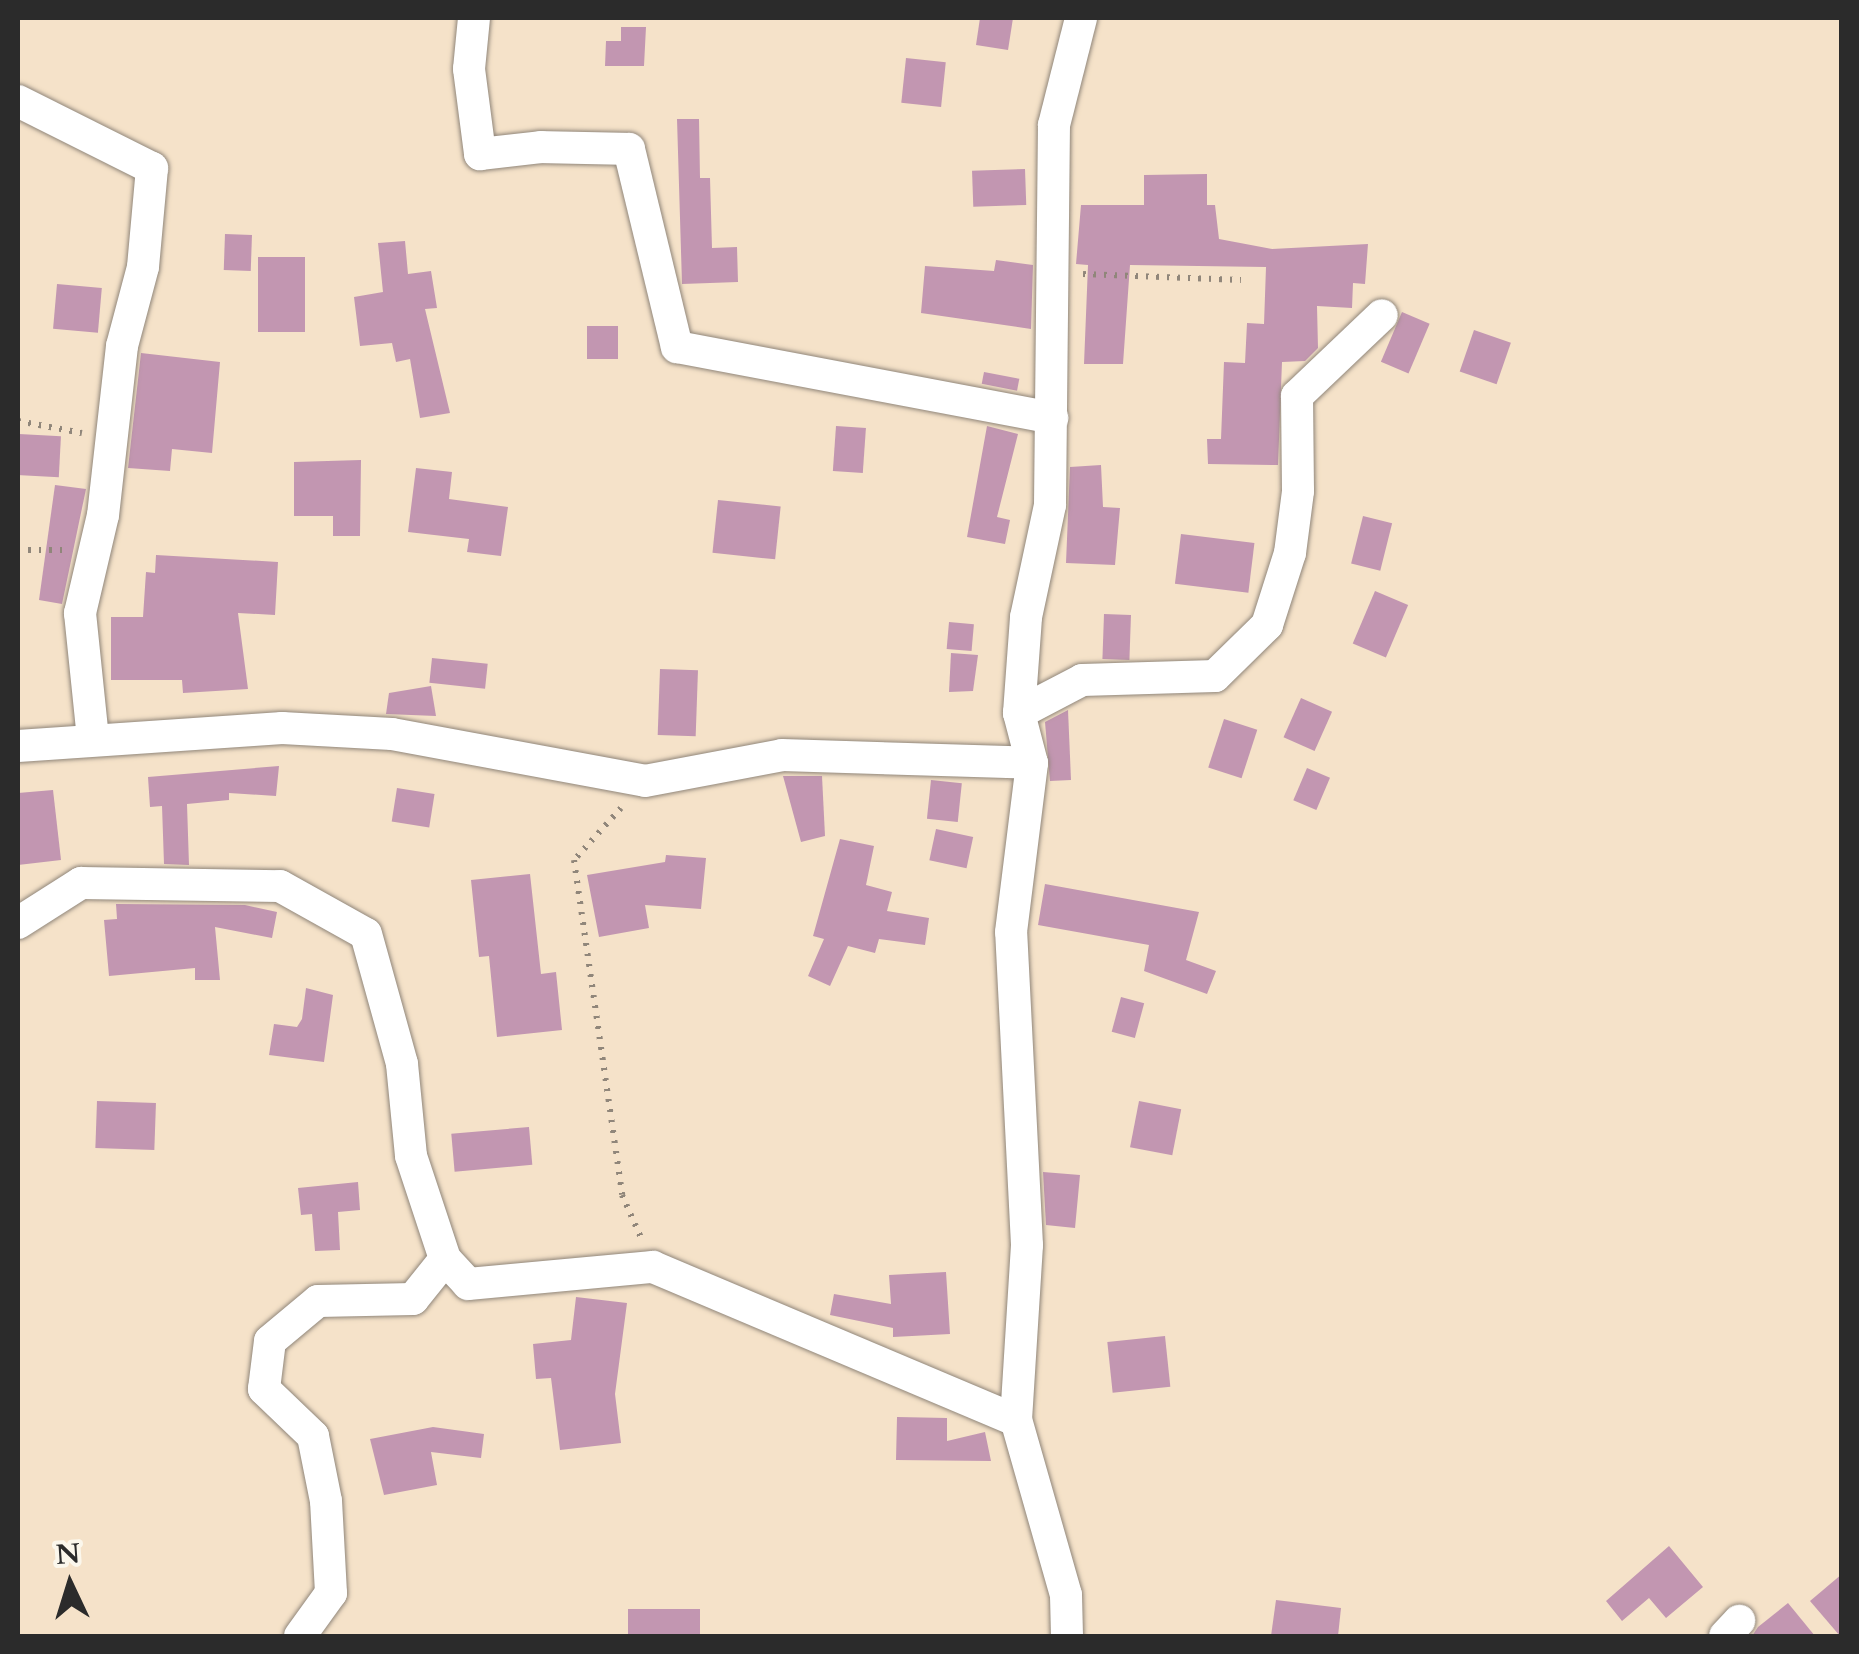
<!DOCTYPE html>
<html>
<head>
<meta charset="utf-8">
<style>
	body { margin:0 }
	#map { position:relative; width:1859px; height:1654px; overflow:hidden; background:#f5e2c9; font-family:Cardo,serif }
	div>[style] { position:absolute }
	.building>* { inset:0; background:#c296b1; transform-origin:0 0 }
	.path>* { height:6px; margin-top:-3px; transform-origin:0; background:repeating-linear-gradient(90deg,#90867a 0 2.5px,transparent 0 10.5px) }
	.roads { filter:drop-shadow(0 0 2px #90867a) drop-shadow(0 0 2px #90867a) }
	.street>* { height:32px; margin:-16px; padding:0 16px; transform-origin:16px; border-radius:16px; background:#fff }
	span { translate:-50% -50%; white-space:nowrap; text-align:center; line-height:1.15; -webkit-text-stroke:10px #fbf7ec; paint-order:stroke }
	.frame { position:absolute; inset:0; border:20px solid #2b2b2b; pointer-events:none }
	.north { position:absolute; left:20px; top:1534px; width:100px; height:100px; -webkit-text-stroke:8px #fbf7ec; paint-order:stroke; rotate:356deg; font-size:28px; font-weight:700; line-height:40px; text-align:center; color:#2b2b2b }
	.north::after { content:''; display:block; margin:auto; width:35px; height:45px; background:#2b2b2b; clip-path:polygon(50% 0,100% 100%,50% 72%,0 100%) }
</style>
</head>
<body>
<div id="map">
	<div class="building">
		<i style="clip-path:polygon(980px 18px,1013px 18px,1008px 50px,976px 45px)"></i>
		<i style="clip-path:polygon(621px 27px,646px 27px,644px 66px,605px 66px,606px 41px,621px 41px)"></i>
		<i style="left:906px;top:58px;width:40px;height:45px;rotate:6deg"></i>
		<i style="clip-path:polygon(677px 119px,699px 119px,700px 178px,710px 178px,712px 248px,737px 247px,738px 282px,682px 284px)"></i>
		<i style="left:1025px;top:169px;width:36px;height:53px;rotate:88deg"></i>
		<i style="clip-path:polygon(1207px 174px,1207px 205px,1215px 205px,1219px 239px,1272px 249px,1368px 244px,1365px 284px,1353px 283px,1352px 308px,1317px 306px,1318px 348px,1305px 361px,1282px 362px,1278px 465px,1208px 464px,1207px 439px,1221px 439px,1224px 362px,1245px 363px,1247px 323px,1264px 324px,1266px 267px,1130px 265px,1123px 364px,1084px 364px,1088px 265px,1076px 264px,1081px 205px,1144px 205px,1144px 175px)"></i>
		<i style="left:225px;top:234px;width:27px;height:36px;rotate:2deg"></i>
		<i style="clip-path:polygon(405px 241px,408px 274px,431px 271px,437px 308px,425px 309px,450px 413px,420px 418px,410px 359px,396px 362px,392px 343px,360px 346px,354px 297px,383px 292px,378px 243px)"></i>
		<i style="left:258px;top:257px;width:47px;height:75px"></i>
		<i style="clip-path:polygon(996px 260px,1033px 265px,1031px 329px,921px 313px,925px 266px,994px 271px)"></i>
		<i style="left:57px;top:284px;width:45px;height:45px;rotate:5deg"></i>
		<i style="left:1402px;top:312px;width:30px;height:54px;rotate:23deg"></i>
		<i style="left:587px;top:326px;width:31px;height:33px"></i>
		<i style="left:1474px;top:330px;width:39px;height:44px;rotate:19deg"></i>
		<i style="clip-path:polygon(141px 353px,220px 362px,212px 453px,172px 449px,170px 471px,128px 468px)"></i>
		<i style="left:984px;top:372px;width:36px;height:12px;rotate:11deg"></i>
		<i style="left:836px;top:426px;width:30px;height:45px;rotate:4deg"></i>
		<i style="clip-path:polygon(987px 426px,1018px 434px,997px 517px,1010px 520px,1005px 544px,967px 537px)"></i>
		<i style="left:19px;top:434px;width:42px;height:41px;rotate:3deg"></i>
		<i style="clip-path:polygon(361px 460px,360px 536px,333px 536px,333px 516px,294px 516px,294px 462px)"></i>
		<i style="clip-path:polygon(1101px 465px,1103px 507px,1120px 508px,1115px 565px,1066px 563px,1070px 467px)"></i>
		<i style="clip-path:polygon(416px 468px,452px 472px,449px 499px,508px 507px,501px 556px,467px 552px,469px 539px,408px 532px)"></i>
		<i style="clip-path:polygon(55px 485px,86px 489px,62px 604px,39px 600px)"></i>
		<i style="left:718px;top:500px;width:63px;height:53px;rotate:6deg"></i>
		<i style="left:1363px;top:516px;width:30px;height:49px;rotate:14deg"></i>
		<i style="left:1181px;top:534px;width:74px;height:50px;rotate:7deg"></i>
		<i style="clip-path:polygon(156px 555px,278px 562px,275px 615px,238px 613px,248px 689px,183px 693px,182px 680px,111px 680px,111px 617px,143px 617px,146px 572px,155px 573px)"></i>
		<i style="left:1375px;top:591px;width:36px;height:57px;rotate:23deg"></i>
		<i style="left:1104px;top:614px;width:27px;height:45px;rotate:2deg"></i>
		<i style="left:949px;top:622px;width:25px;height:27px;rotate:5deg"></i>
		<i style="clip-path:polygon(951px 653px,978px 655px,973px 691px,949px 692px)"></i>
		<i style="left:432px;top:658px;width:56px;height:25px;rotate:6deg"></i>
		<i style="left:660px;top:669px;width:38px;height:66px;rotate:2deg"></i>
		<i style="clip-path:polygon(431px 686px,436px 716px,386px 714px,389px 693px)"></i>
		<i style="left:1301px;top:698px;width:34px;height:43px;rotate:24deg"></i>
		<i style="clip-path:polygon(1068px 710px,1071px 780px,1050px 781px,1045px 722px)"></i>
		<i style="left:1224px;top:719px;width:35px;height:51px;rotate:18deg"></i>
		<i style="clip-path:polygon(279px 766px,276px 796px,229px 793px,229px 800px,187px 804px,189px 865px,164px 864px,162px 806px,150px 807px,148px 777px)"></i>
		<i style="left:1307px;top:768px;width:25px;height:35px;rotate:23deg"></i>
		<i style="clip-path:polygon(783px 776px,822px 776px,825px 836px,801px 842px)"></i>
		<i style="left:931px;top:780px;width:31px;height:39px;rotate:6deg"></i>
		<i style="left:397px;top:788px;width:38px;height:34px;rotate:9deg"></i>
		<i style="clip-path:polygon(53px 790px,61px 860px,18px 865px,18px 793px)"></i>
		<i style="left:936px;top:829px;width:38px;height:32px;rotate:12deg"></i>
		<i style="clip-path:polygon(840px 839px,874px 846px,866px 885px,892px 892px,887px 911px,929px 918px,925px 945px,879px 939px,875px 953px,848px 946px,830px 986px,808px 976px,824px 939px,813px 936px)"></i>
		<i style="clip-path:polygon(666px 855px,706px 858px,701px 909px,645px 905px,649px 928px,599px 937px,587px 875px,665px 862px)"></i>
		<i style="clip-path:polygon(530px 874px,541px 974px,556px 972px,562px 1030px,497px 1037px,489px 956px,479px 957px,471px 880px)"></i>
		<i style="clip-path:polygon(1045px 884px,1199px 912px,1186px 960px,1216px 971px,1207px 994px,1144px 971px,1149px 945px,1038px 925px)"></i>
		<i style="clip-path:polygon(116px 904px,245px 905px,277px 912px,272px 938px,215px 927px,220px 980px,195px 980px,195px 968px,109px 976px,104px 920px,117px 919px)"></i>
		<i style="clip-path:polygon(306px 988px,333px 995px,324px 1062px,269px 1055px,274px 1024px,297px 1027px,302px 1019px)"></i>
		<i style="left:1121px;top:997px;width:24px;height:36px;rotate:15deg"></i>
		<i style="left:97px;top:1101px;width:59px;height:47px;rotate:2deg"></i>
		<i style="left:1139px;top:1101px;width:43px;height:47px;rotate:11deg"></i>
		<i style="left:529px;top:1127px;width:38px;height:78px;rotate:85deg"></i>
		<i style="clip-path:polygon(1043px 1172px,1080px 1175px,1075px 1228px,1046px 1225px)"></i>
		<i style="clip-path:polygon(358px 1182px,360px 1210px,338px 1212px,340px 1250px,315px 1251px,312px 1214px,301px 1215px,298px 1188px)"></i>
		<i style="clip-path:polygon(946px 1272px,950px 1334px,893px 1337px,893px 1328px,830px 1315px,834px 1294px,891px 1304px,889px 1275px)"></i>
		<i style="clip-path:polygon(576px 1297px,627px 1303px,615px 1394px,621px 1443px,560px 1450px,551px 1378px,536px 1379px,533px 1344px,571px 1340px)"></i>
		<i style="left:1165px;top:1336px;width:51px;height:58px;rotate:84deg"></i>
		<i style="clip-path:polygon(897px 1417px,947px 1418px,947px 1441px,985px 1432px,991px 1461px,896px 1460px)"></i>
		<i style="clip-path:polygon(433px 1427px,484px 1434px,481px 1458px,431px 1452px,437px 1485px,384px 1495px,370px 1439px)"></i>
		<i style="clip-path:polygon(1669px 1546px,1703px 1587px,1666px 1618px,1649px 1598px,1622px 1621px,1606px 1601px)"></i>
		<i style="clip-path:polygon(1842px 1574px,1842px 1636px,1840px 1636px,1810px 1601px)"></i>
		<i style="clip-path:polygon(1276px 1600px,1341px 1608px,1338px 1636px,1271px 1636px)"></i>
		<i style="clip-path:polygon(1788px 1603px,1815px 1636px,1752px 1636px,1758px 1627px)"></i>
		<i style="left:700px;top:1609px;width:27px;height:72px;rotate:90deg"></i>
	</div>
	<div class="path">
		<i style="left:1083px;top:274px;width:158px;rotate:2.2deg"></i>
		<i style="left:18px;top:421px;width:65px;rotate:10.6deg"></i>
		<i style="left:18px;top:550px;width:48px"></i>
		<i style="left:621px;top:808px;width:70px;rotate:132.1deg"></i>
		<i style="left:574px;top:860px;width:338px;rotate:81.8deg"></i>
		<i style="left:622px;top:1195px;width:49px;rotate:66deg"></i>
	</div>
	<div class="roads">
		<div class="street">
			<i style="left:474px;top:18px;width:51px;rotate:95.6deg"></i>
			<i style="left:469px;top:69px;width:86px;rotate:82.6deg"></i>
			<i style="left:480px;top:154px;width:61px;rotate:-6.5deg"></i>
			<i style="left:541px;top:147px;width:88px;rotate:1.3deg"></i>
			<i style="left:629px;top:149px;width:204px;rotate:76.4deg"></i>
			<i style="left:677px;top:347px;width:382px;rotate:10.7deg"></i>
			<i style="left:18px;top:101px;width:150px;rotate:26.6deg"></i>
			<i style="left:152px;top:168px;width:99px;rotate:95.2deg"></i>
			<i style="left:143px;top:267px;width:82px;rotate:104.9deg"></i>
			<i style="left:122px;top:346px;width:170px;rotate:96.4deg"></i>
			<i style="left:103px;top:515px;width:101px;rotate:103.2deg"></i>
			<i style="left:80px;top:613px;width:127px;rotate:84.1deg"></i>
			<i style="left:1019px;top:713px;width:71px;rotate:-27.6deg"></i>
			<i style="left:1082px;top:680px;width:133px;rotate:-1.7deg"></i>
			<i style="left:1215px;top:676px;width:73px;rotate:-44.4deg"></i>
			<i style="left:1267px;top:625px;width:76px;rotate:-72.3deg"></i>
			<i style="left:1290px;top:553px;width:63px;rotate:-82.6deg"></i>
			<i style="left:1298px;top:491px;width:95px;rotate:-90.6deg"></i>
			<i style="left:1297px;top:396px;width:117px;rotate:-43.6deg"></i>
			<i style="left:18px;top:746px;width:265px;rotate:-3.9deg"></i>
			<i style="left:282px;top:728px;width:110px;rotate:3.1deg"></i>
			<i style="left:392px;top:734px;width:257px;rotate:10.5deg"></i>
			<i style="left:645px;top:781px;width:139px;rotate:-10.7deg"></i>
			<i style="left:782px;top:755px;width:250px;rotate:1.8deg"></i>
			<i style="left:18px;top:923px;width:75px;rotate:-32.4deg"></i>
			<i style="left:81px;top:883px;width:199px;rotate:0.9deg"></i>
			<i style="left:280px;top:886px;width:98px;rotate:29.2deg"></i>
			<i style="left:366px;top:934px;width:135px;rotate:74.5deg"></i>
			<i style="left:402px;top:1064px;width:92px;rotate:84.4deg"></i>
			<i style="left:411px;top:1156px;width:108px;rotate:71.7deg"></i>
			<i style="left:445px;top:1259px;width:34px;rotate:47deg"></i>
			<i style="left:468px;top:1284px;width:186px;rotate:-5.3deg"></i>
			<i style="left:653px;top:1267px;width:394px;rotate:22.9deg"></i>
			<i style="left:300px;top:1636px;width:53px;rotate:-54.2deg"></i>
			<i style="left:331px;top:1593px;width:92px;rotate:-93.1deg"></i>
			<i style="left:326px;top:1501px;width:66px;rotate:-101.3deg"></i>
			<i style="left:313px;top:1436px;width:68px;rotate:-136.2deg"></i>
			<i style="left:264px;top:1389px;width:48px;rotate:-82.9deg"></i>
			<i style="left:270px;top:1341px;width:62px;rotate:-39.8deg"></i>
			<i style="left:318px;top:1301px;width:95px;rotate:-1.2deg"></i>
			<i style="left:413px;top:1299px;width:51px;rotate:-51.3deg"></i>
			<i style="left:1067px;top:1636px;width:41px;rotate:-91.4deg"></i>
			<i style="left:1066px;top:1595px;width:182px;rotate:-105.9deg"></i>
			<i style="left:1016px;top:1420px;width:175px;rotate:-86.4deg"></i>
			<i style="left:1027px;top:1245px;width:313px;rotate:-92.9deg"></i>
			<i style="left:1011px;top:932px;width:170px;rotate:-82.9deg"></i>
			<i style="left:1032px;top:763px;width:52px;rotate:-104.6deg"></i>
			<i style="left:1019px;top:713px;width:96px;rotate:-85.8deg"></i>
			<i style="left:1026px;top:617px;width:115px;rotate:-77.9deg"></i>
			<i style="left:1050px;top:505px;width:380px;rotate:-89.4deg"></i>
			<i style="left:1054px;top:125px;width:110px;rotate:-75.8deg"></i>
			<i style="left:1725px;top:1636px;width:21px;rotate:-47deg"></i>
		</div>
	</div>
	<div class="frame"></div>
	<div class="north">N</div>
</div>
</body>
</html>
